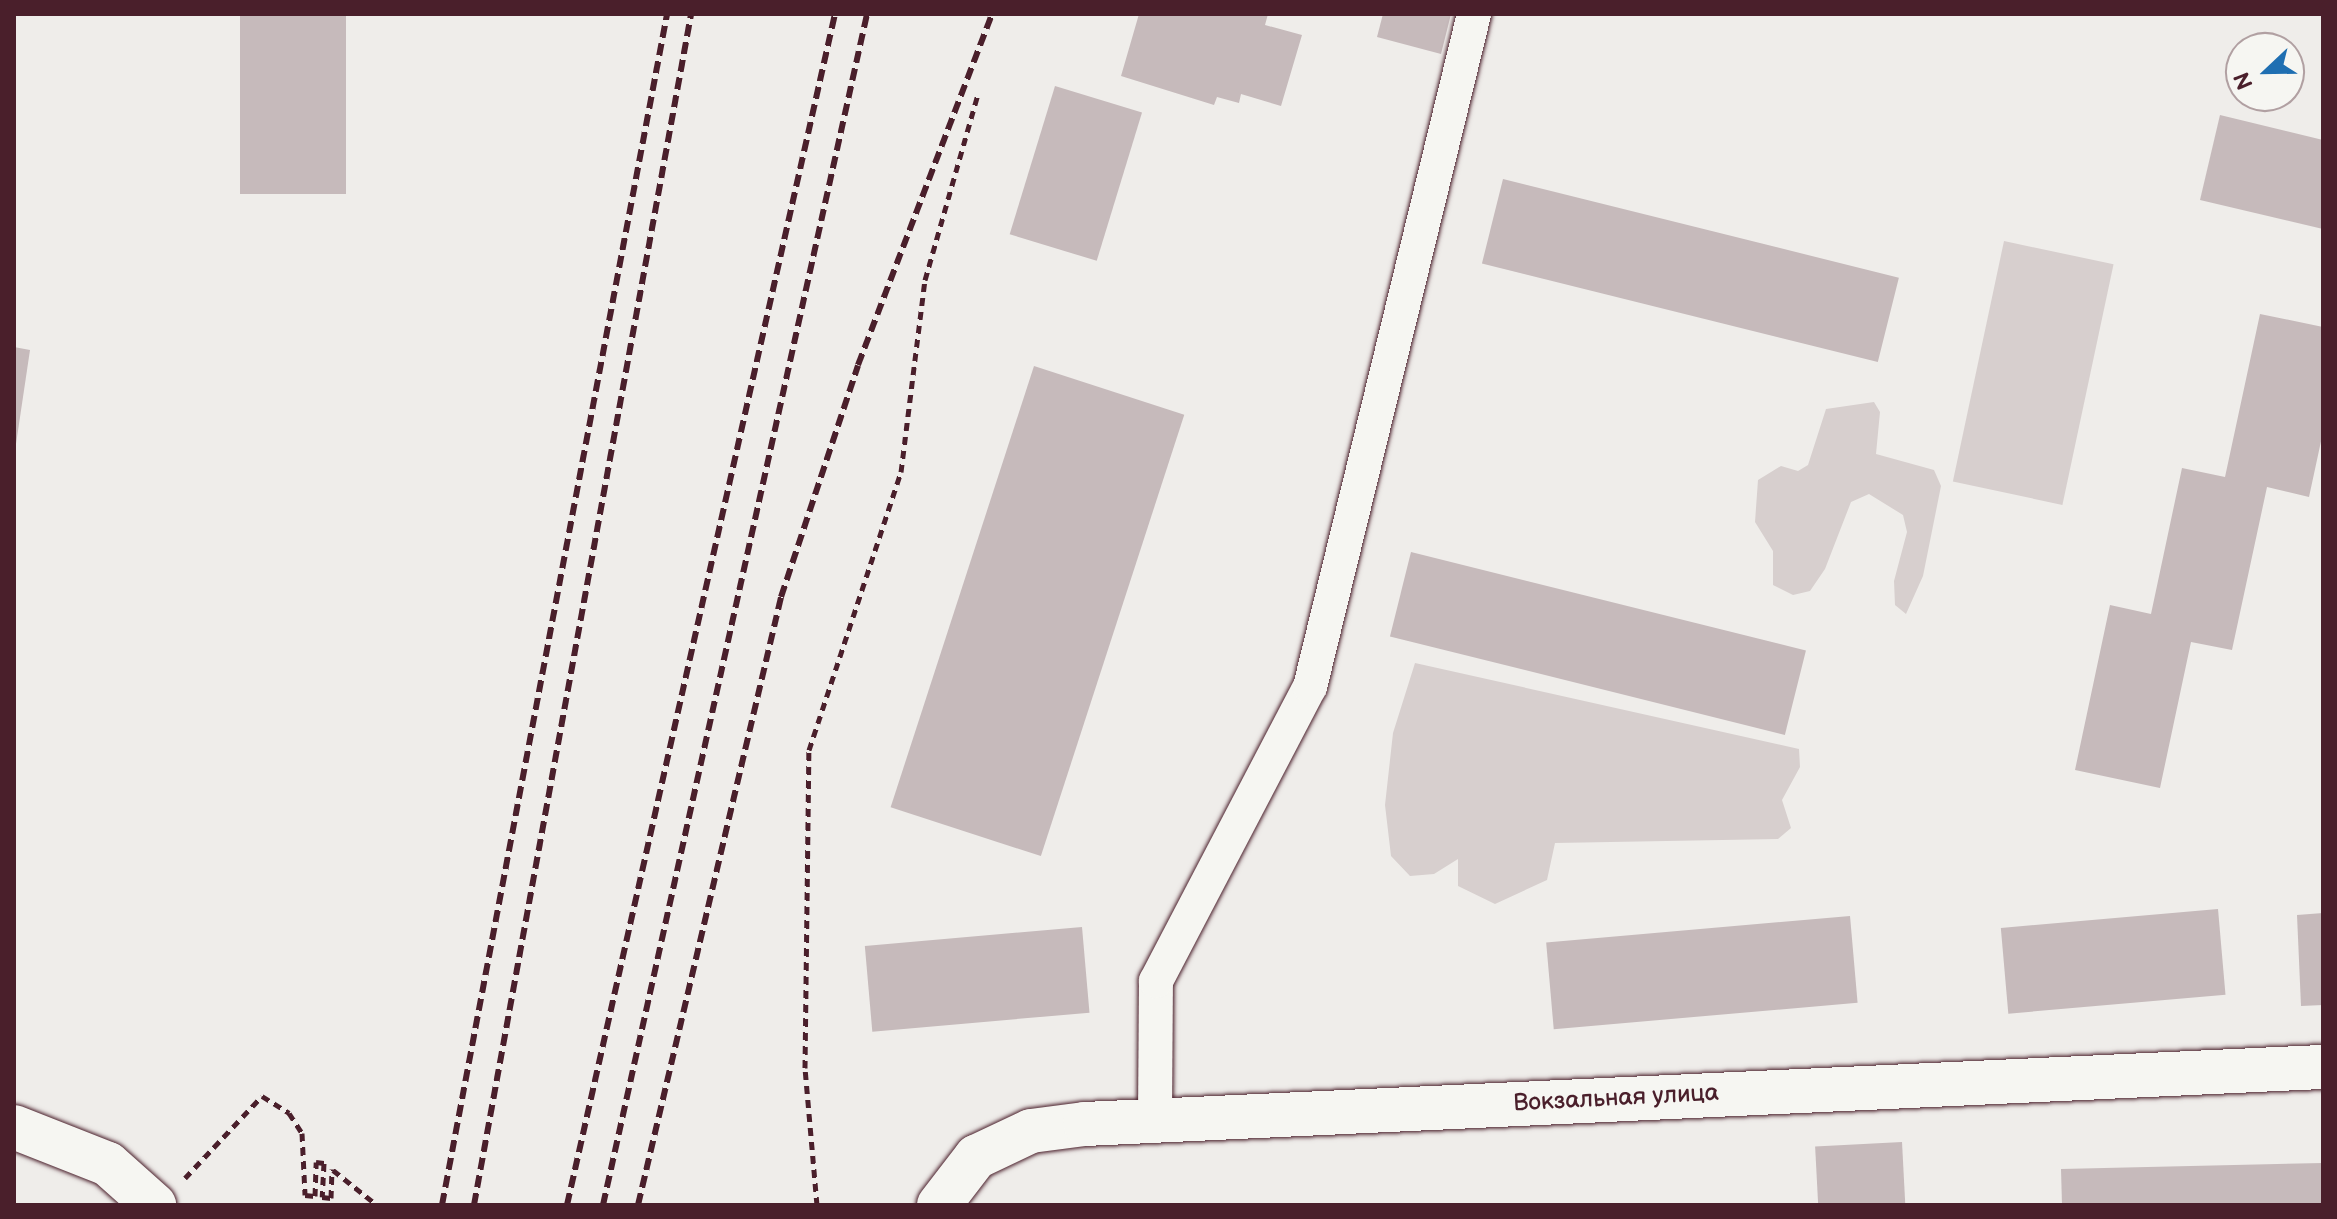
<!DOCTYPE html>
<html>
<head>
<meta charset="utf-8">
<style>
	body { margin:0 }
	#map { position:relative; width:2337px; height:1219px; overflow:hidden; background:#efedea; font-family:"Balsamiq Sans",sans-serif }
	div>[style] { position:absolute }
	.green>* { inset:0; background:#d7cfce; transform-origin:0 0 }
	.building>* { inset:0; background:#c6babb; transform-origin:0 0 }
	.path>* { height:5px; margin-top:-2.5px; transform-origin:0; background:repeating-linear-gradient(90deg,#4a1f2b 0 8px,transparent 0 14px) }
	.roads { filter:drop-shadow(0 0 2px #4a1f2b) drop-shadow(0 0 2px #4a1f2b) }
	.street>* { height:34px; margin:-17px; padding:0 17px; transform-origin:17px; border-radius:17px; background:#f6f6f2 }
	.secondary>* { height:44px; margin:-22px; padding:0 22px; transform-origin:22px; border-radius:22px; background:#f6f6f2 }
	.rail>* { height:6px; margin-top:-3px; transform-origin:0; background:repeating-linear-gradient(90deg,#4a1f2b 0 12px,transparent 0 18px) }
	span { translate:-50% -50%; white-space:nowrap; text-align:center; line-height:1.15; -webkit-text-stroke:6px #f6f6f2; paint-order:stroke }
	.street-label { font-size:24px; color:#4a1f2b }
	.frame { position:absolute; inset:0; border:16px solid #4a1f2b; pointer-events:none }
	.north { position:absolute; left:2225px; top:32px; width:80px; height:80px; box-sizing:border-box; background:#f6f6f2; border:2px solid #b1a0a2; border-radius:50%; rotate:248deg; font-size:22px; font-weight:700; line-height:32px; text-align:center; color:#4a1f2b }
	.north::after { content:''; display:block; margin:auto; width:28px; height:36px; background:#1f6fb2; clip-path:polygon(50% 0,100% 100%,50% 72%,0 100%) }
</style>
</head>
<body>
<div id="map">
	<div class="green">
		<i style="left:2004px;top:241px;width:112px;height:246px;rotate:12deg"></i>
		<i style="clip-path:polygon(1874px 402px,1880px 412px,1876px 454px,1934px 470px,1941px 486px,1923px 576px,1906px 614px,1895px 605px,1894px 581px,1907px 532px,1903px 515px,1869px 494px,1851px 502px,1825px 569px,1810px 591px,1793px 595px,1773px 585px,1773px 551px,1755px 522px,1758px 480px,1781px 466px,1798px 471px,1808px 465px,1826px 409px)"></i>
		<i style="clip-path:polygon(1415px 663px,1799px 749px,1800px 767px,1782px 800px,1791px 828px,1778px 839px,1555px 843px,1547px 880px,1495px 904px,1458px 886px,1458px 859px,1434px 874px,1410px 876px,1391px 856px,1385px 805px,1393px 733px)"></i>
	</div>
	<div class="building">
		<i style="left:240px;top:14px;width:106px;height:180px"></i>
		<i style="clip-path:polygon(1139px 14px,1268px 14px,1265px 25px,1302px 35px,1281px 106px,1241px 94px,1239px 103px,1217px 97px,1214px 105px,1121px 76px)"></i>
		<i style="clip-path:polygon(1383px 14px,1451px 14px,1441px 54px,1377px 37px)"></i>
		<i style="left:1055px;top:86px;width:91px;height:155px;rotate:17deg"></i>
		<i style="clip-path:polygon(2220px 115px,2323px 140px,2323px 229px,2200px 200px)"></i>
		<i style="left:1503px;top:179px;width:408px;height:87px;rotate:14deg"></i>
		<i style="clip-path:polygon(2260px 314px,2323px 327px,2323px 432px,2309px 497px,2267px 487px,2232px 650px,2191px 642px,2160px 788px,2075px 770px,2110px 605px,2151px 614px,2182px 468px,2225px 477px)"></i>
		<i style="clip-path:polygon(14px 347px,30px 350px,16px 444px,14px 444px)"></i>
		<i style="left:1034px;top:366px;width:158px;height:464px;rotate:18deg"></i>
		<i style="left:1411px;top:552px;width:407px;height:87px;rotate:14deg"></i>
		<i style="left:2218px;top:909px;width:86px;height:218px;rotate:85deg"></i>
		<i style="clip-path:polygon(2323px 913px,2323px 1005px,2301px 1006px,2297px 915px)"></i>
		<i style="left:1850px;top:916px;width:87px;height:305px;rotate:85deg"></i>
		<i style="left:1082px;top:927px;width:86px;height:218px;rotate:85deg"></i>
		<i style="left:1902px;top:1142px;width:63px;height:87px;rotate:87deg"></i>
		<i style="clip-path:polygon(2323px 1163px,2323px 1205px,2062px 1205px,2061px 1169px)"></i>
	</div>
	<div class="path">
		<i style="left:333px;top:1170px;width:56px;rotate:38.5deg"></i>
		<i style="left:185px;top:1178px;width:112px;rotate:-46.8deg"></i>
		<i style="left:262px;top:1096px;width:32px;rotate:32deg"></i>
		<i style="left:289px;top:1113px;width:24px;rotate:57deg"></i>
		<i style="left:302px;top:1133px;width:62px;rotate:87.2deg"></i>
		<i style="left:305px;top:1195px;width:10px;rotate:6deg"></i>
		<i style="left:315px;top:1196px;width:34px;rotate:-88deg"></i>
		<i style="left:316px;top:1162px;width:8px;rotate:7deg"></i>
		<i style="left:324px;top:1163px;width:34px;rotate:93deg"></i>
		<i style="left:322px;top:1197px;width:9px;rotate:6deg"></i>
		<i style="left:331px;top:1198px;width:29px;rotate:-88deg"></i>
		<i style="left:817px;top:1205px;width:138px;rotate:-95deg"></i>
		<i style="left:805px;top:1068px;width:318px;rotate:-89.3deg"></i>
		<i style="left:809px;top:750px;width:293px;rotate:-71.7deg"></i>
		<i style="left:901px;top:472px;width:193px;rotate:-82.9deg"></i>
		<i style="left:925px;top:280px;width:193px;rotate:-74.1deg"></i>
	</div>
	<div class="roads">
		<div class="street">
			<i style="left:1155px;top:1118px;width:137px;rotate:-89.6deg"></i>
			<i style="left:1156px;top:981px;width:332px;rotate:-62.4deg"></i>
			<i style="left:1310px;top:687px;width:693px;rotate:-76.3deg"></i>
		</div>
		<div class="secondary">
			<i style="left:14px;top:1127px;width:101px;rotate:21.5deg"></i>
			<i style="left:108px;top:1164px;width:62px;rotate:41.7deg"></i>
			<i style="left:939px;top:1205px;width:61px;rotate:-52.4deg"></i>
			<i style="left:976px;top:1157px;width:61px;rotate:-25.3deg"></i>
			<i style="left:1031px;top:1131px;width:54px;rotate:-7.4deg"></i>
			<i style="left:1085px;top:1124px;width:1239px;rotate:-2.64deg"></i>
		</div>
	</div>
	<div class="rail">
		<i style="left:442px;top:1205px;width:1212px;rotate:-79.3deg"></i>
		<i style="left:474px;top:1205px;width:1211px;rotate:-79.67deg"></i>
		<i style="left:567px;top:1205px;width:1221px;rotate:-77.32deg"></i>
		<i style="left:603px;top:1205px;width:1220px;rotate:-77.5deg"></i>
		<i style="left:638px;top:1205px;width:625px;rotate:-76.76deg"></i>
		<i style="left:781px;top:597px;width:244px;rotate:-71.6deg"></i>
		<i style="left:858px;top:365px;width:376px;rotate:-69.1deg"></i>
	</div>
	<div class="street-label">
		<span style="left:1616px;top:1098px;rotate:-3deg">Вокзальная улица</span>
	</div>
	<div class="frame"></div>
	<div class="north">N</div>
</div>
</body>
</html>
